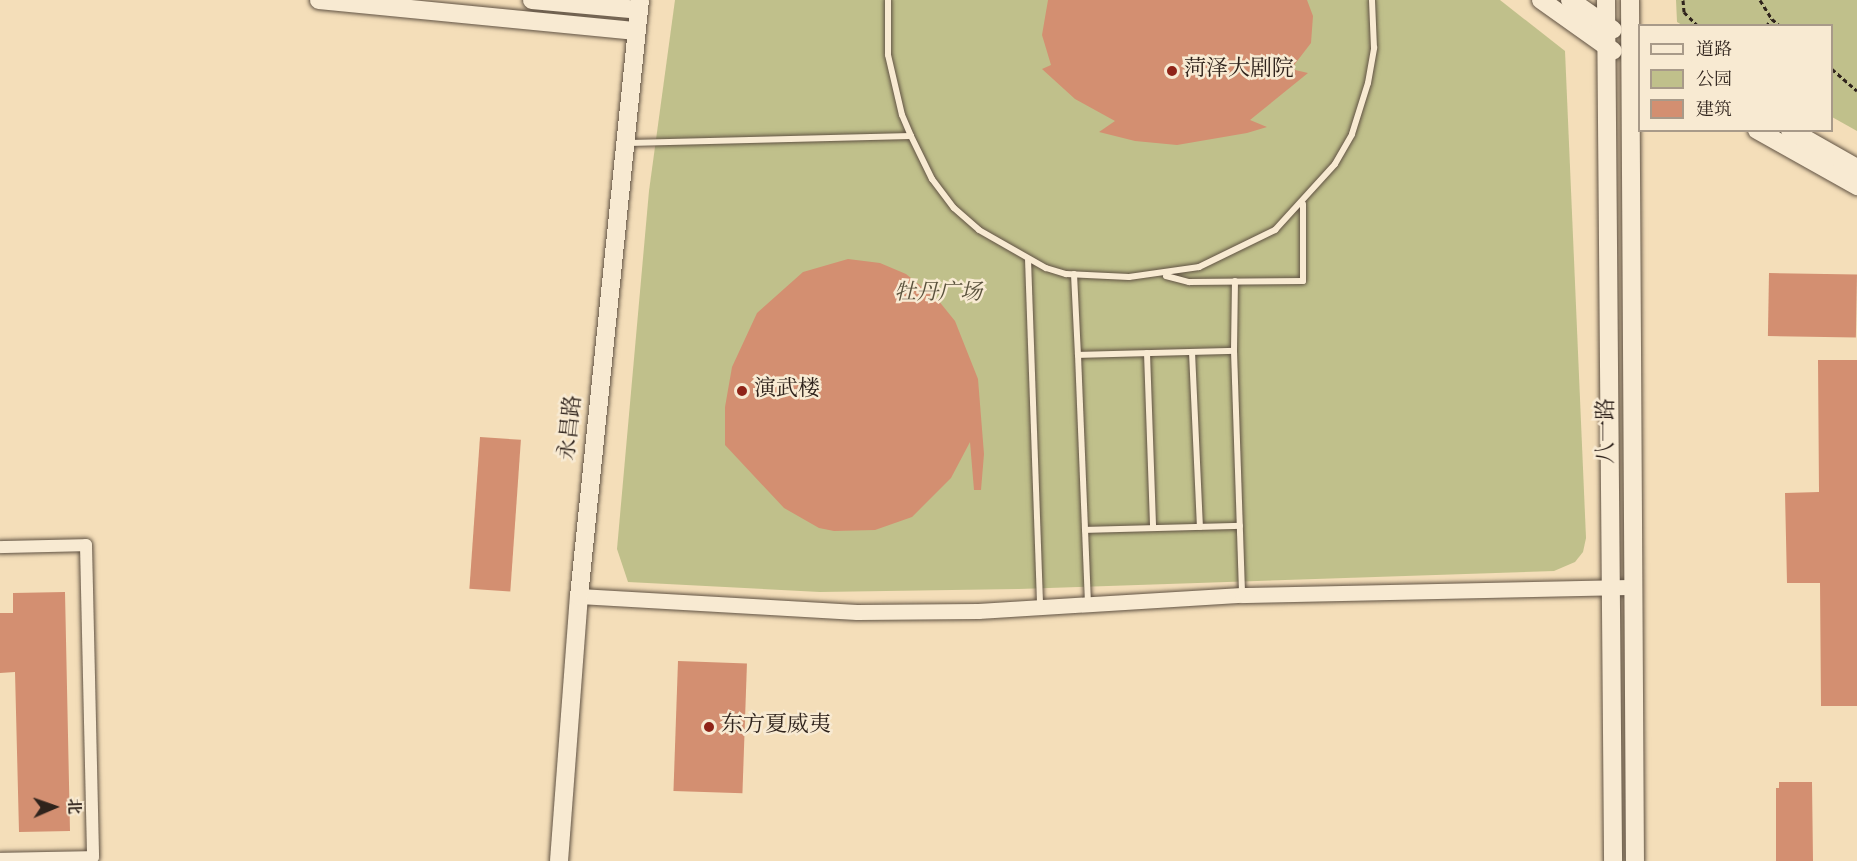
<!DOCTYPE html>
<html>
<head>
<meta charset="utf-8">
<style>
	body { margin:0 }
	#map { position:relative; width:1857px; height:861px; overflow:hidden; background:#f4deb9; font-family:"Sorts Mill Goudy","Noto Serif SC",serif }
	div>[style] { position:absolute }
	.green>* { inset:0; background:#c0c08b }
	.building>* { inset:0; background:#d38f71; transform-origin:0 0 }
	.path>* { height:3px; margin-top:-1.5px; transform-origin:0; background:repeating-linear-gradient(90deg,#2f231c 0 4.5px,transparent 0 7.5px) }
	.roads { filter:drop-shadow(0 0 2px #605243) drop-shadow(0 0 2px #605243) }
	.service>* { height:6px; margin:-3px; padding:0 3px; transform-origin:3px; border-radius:3px; background:#f8ead2 }
	.minor>* { height:12px; margin:-6px; padding:0 6px; transform-origin:6px; border-radius:6px; background:#f8ead2 }
	.tertiary>* { height:15px; margin:-7.5px; padding:0 7.5px; transform-origin:7.5px; border-radius:7.5px; background:#f8ead2 }
	.secondary>* { height:18px; margin:-9px; padding:0 9px; transform-origin:9px; border-radius:9px; background:#f8ead2 }
	.dots>* { width:16px; height:16px; translate:-50% -50%; box-sizing:border-box; border:3px solid #f8ead2; border-radius:50% }
	span { translate:-50% -50%; white-space:nowrap; text-align:center; line-height:1.15; -webkit-text-stroke:5px #f8ead2; paint-order:stroke }
	.poi-label { font-size:22px; color:#2f231c }
	.left { translate:0 -50%; text-align:left }
	.park-label { font-size:22px; color:#5a523d; font-style:italic }
	.street-label { font-size:22px; color:#2f231c }
	.legend { position:absolute; left:1638px; top:24px; width:195px; height:108px; box-sizing:border-box; background:#f8ead2; border:2px solid #a89a89; margin:0; padding:8px 10px; list-style:none; font-size:18px; color:#2f231c }
	.legend li { display:flex; align-items:center; gap:12px; height:30px }
	.legend b { width:30px; border:2px solid #a89a89 }
	.north { position:absolute; left:24px; top:777px; width:60px; height:60px; -webkit-text-stroke:4px #f8ead2; paint-order:stroke; rotate:88deg; font-size:16px; font-weight:700; line-height:24px; text-align:center; color:#2f231c }
	.north::after { content:''; display:block; margin:auto; width:21px; height:27px; background:#2f231c; clip-path:polygon(50% 0,100% 100%,50% 72%,0 100%) }
</style>
</head>
<body>
<div id="map">
	<div class="green">
		<i style="clip-path:polygon(675px 0,1500px 0,1565px 51px,1586px 538px,1583px 552px,1575px 562px,1554px 571px,1019px 589px,820px 592px,628px 582px,617px 549px,649px 191px)"></i>
		<i style="clip-path:polygon(1676px 0,1857px 0,1857px 131px,1832px 117px,1832px 26px,1682px 25px,1677px 22px)"></i>
	</div>
	<div class="building">
		<i style="clip-path:polygon(1048px 0,1307px 0,1313px 16px,1311px 43px,1291px 69px,1308px 73px,1250px 120px,1267px 127px,1247px 133px,1177px 145px,1135px 141px,1099px 132px,1115px 121px,1075px 99px,1042px 69px,1051px 65px,1042px 35px)"></i>
		<i style="clip-path:polygon(848px 259px,880px 263px,906px 274px,938px 300px,955px 321px,978px 379px,984px 454px,981px 490px,974px 490px,970px 442px,951px 478px,912px 517px,875px 530px,834px 531px,819px 528px,784px 508px,725px 445px,725px 407px,732px 367px,757px 313px,803px 272px)"></i>
		<i style="left:1769px;top:273px;width:88px;height:63px;rotate:1deg"></i>
		<i style="clip-path:polygon(1818px 360px,1857px 360px,1857px 706px,1821px 706px,1820px 583px,1787px 583px,1785px 493px,1819px 492px)"></i>
		<i style="left:480px;top:437px;width:41px;height:152px;rotate:4deg"></i>
		<i style="clip-path:polygon(65px 592px,70px 831px,19px 832px,15px 672px,0 673px,0 613px,13px 613px,13px 593px)"></i>
		<i style="left:678px;top:661px;width:69px;height:130px;rotate:2deg"></i>
		<i style="clip-path:polygon(1779px 782px,1812px 782px,1813px 861px,1776px 861px,1776px 788px,1779px 788px)"></i>
	</div>
	<div class="path">
		<i style="left:1683px;top:0;width:12px;rotate:85deg"></i>
		<i style="left:1684px;top:12px;width:20px;rotate:45deg"></i>
		<i style="left:1760px;top:0;width:22px;rotate:58deg"></i>
		<i style="left:1766px;top:26px;width:9px;rotate:-49deg"></i>
		<i style="left:1772px;top:19px;width:11px;rotate:41deg"></i>
		<i style="left:1832px;top:69px;width:33px;rotate:41deg"></i>
	</div>
	<div class="roads">
		<div class="service">
			<i style="left:911px;top:136px;width:48px;rotate:64deg"></i>
			<i style="left:932px;top:179px;width:36px;rotate:53deg"></i>
			<i style="left:954px;top:208px;width:33px;rotate:41deg"></i>
			<i style="left:979px;top:230px;width:77px;rotate:29.6deg"></i>
			<i style="left:1046px;top:268px;width:21px;rotate:17deg"></i>
			<i style="left:1066px;top:274px;width:63px;rotate:2.7deg"></i>
			<i style="left:1129px;top:277px;width:71px;rotate:-8.1deg"></i>
			<i style="left:1199px;top:267px;width:85px;rotate:-26deg"></i>
			<i style="left:1275px;top:230px;width:89px;rotate:-47.7deg"></i>
			<i style="left:1335px;top:164px;width:34px;rotate:-60deg"></i>
			<i style="left:1352px;top:134px;width:53px;rotate:-72.6deg"></i>
			<i style="left:1368px;top:83px;width:36px;rotate:-80deg"></i>
			<i style="left:1374px;top:48px;width:48px;rotate:-92.4deg"></i>
			<i style="left:629px;top:143px;width:282px;rotate:-1.4deg"></i>
			<i style="left:911px;top:136px;width:23px;rotate:-113deg"></i>
			<i style="left:902px;top:115px;width:62px;rotate:-103.1deg"></i>
			<i style="left:888px;top:55px;width:55px;rotate:-90deg"></i>
			<i style="left:1028px;top:259px;width:347px;rotate:88deg"></i>
			<i style="left:1074px;top:274px;width:81px;rotate:87.2deg"></i>
			<i style="left:1166px;top:276px;width:24px;rotate:15deg"></i>
			<i style="left:1189px;top:282px;width:114px;rotate:-0.5deg"></i>
			<i style="left:1303px;top:281px;width:77px;rotate:-90deg"></i>
			<i style="left:1234px;top:351px;width:70px;rotate:-89.2deg"></i>
			<i style="left:1192px;top:352px;width:175px;rotate:87.4deg"></i>
			<i style="left:1147px;top:353px;width:175px;rotate:88deg"></i>
			<i style="left:1085px;top:530px;width:155px;rotate:-1.5deg"></i>
			<i style="left:1088px;top:604px;width:249px;rotate:-92.3deg"></i>
			<i style="left:1078px;top:355px;width:156px;rotate:-1.5deg"></i>
			<i style="left:1234px;top:351px;width:243px;rotate:88.1deg"></i>
		</div>
		<div class="minor">
			<i style="left:0;top:547px;width:86px;rotate:-1.3deg"></i>
			<i style="left:86px;top:545px;width:312px;rotate:88.7deg"></i>
			<i style="left:93px;top:857px;width:93px;rotate:178.8deg"></i>
		</div>
		<div class="tertiary">
			<i style="left:579px;top:596px;width:278px;rotate:3.3deg"></i>
			<i style="left:857px;top:612px;width:121px;rotate:-0.5deg"></i>
			<i style="left:978px;top:611px;width:264px;rotate:-3.5deg"></i>
			<i style="left:1242px;top:595px;width:391px;rotate:-1.2deg"></i>
		</div>
		<div class="secondary">
			<i style="left:319px;top:0;width:319px;rotate:5.6deg"></i>
			<i style="left:532px;top:0;width:107px;rotate:5.3deg"></i>
			<i style="left:1541px;top:0;width:88px;rotate:35.3deg"></i>
			<i style="left:1570px;top:0;width:52px;rotate:34.9deg"></i>
			<i style="left:1606px;top:0;width:861px;rotate:89.53deg"></i>
			<i style="left:1630px;top:0;width:861px;rotate:89.67deg"></i>
			<i style="left:1757px;top:130px;width:115px;rotate:29.2deg"></i>
			<i style="left:1790px;top:130px;width:77px;rotate:29.6deg"></i>
			<i style="left:559px;top:861px;width:266px;rotate:-85.7deg"></i>
			<i style="left:579px;top:596px;width:599px;rotate:-84.16deg"></i>
		</div>
	</div>
	<div class="dots">
		<i style="left:1172px;top:71px;background:#8f2418"></i>
		<i style="left:742px;top:391px;background:#8f2418"></i>
		<i style="left:709px;top:727px;background:#8f2418"></i>
	</div>
	<div class="poi-label">
		<span class="left" style="left:1184px;top:71px">菏泽大剧院</span>
		<span class="left" style="left:754px;top:391px">演武楼</span>
		<span class="left" style="left:721px;top:727px">东方夏威夷</span>
	</div>
	<div class="park-label">
		<span style="left:938px;top:295px">牡丹广场</span>
	</div>
	<div class="street-label">
		<span style="left:572px;top:428px;rotate:-84deg">永昌路</span>
		<span style="left:1608px;top:431px;rotate:-90deg">八一路</span>
	</div>
	<ul class="legend">
	<li><b style="height:8px;background:#f8ead2"></b>道路</li>
	<li><b style="height:16px;background:#c0c08b"></b>公园</li>
	<li><b style="height:16px;background:#d38f71"></b>建筑</li>
	</ul>
	<div class="north">北</div>
</div>
</body>
</html>
